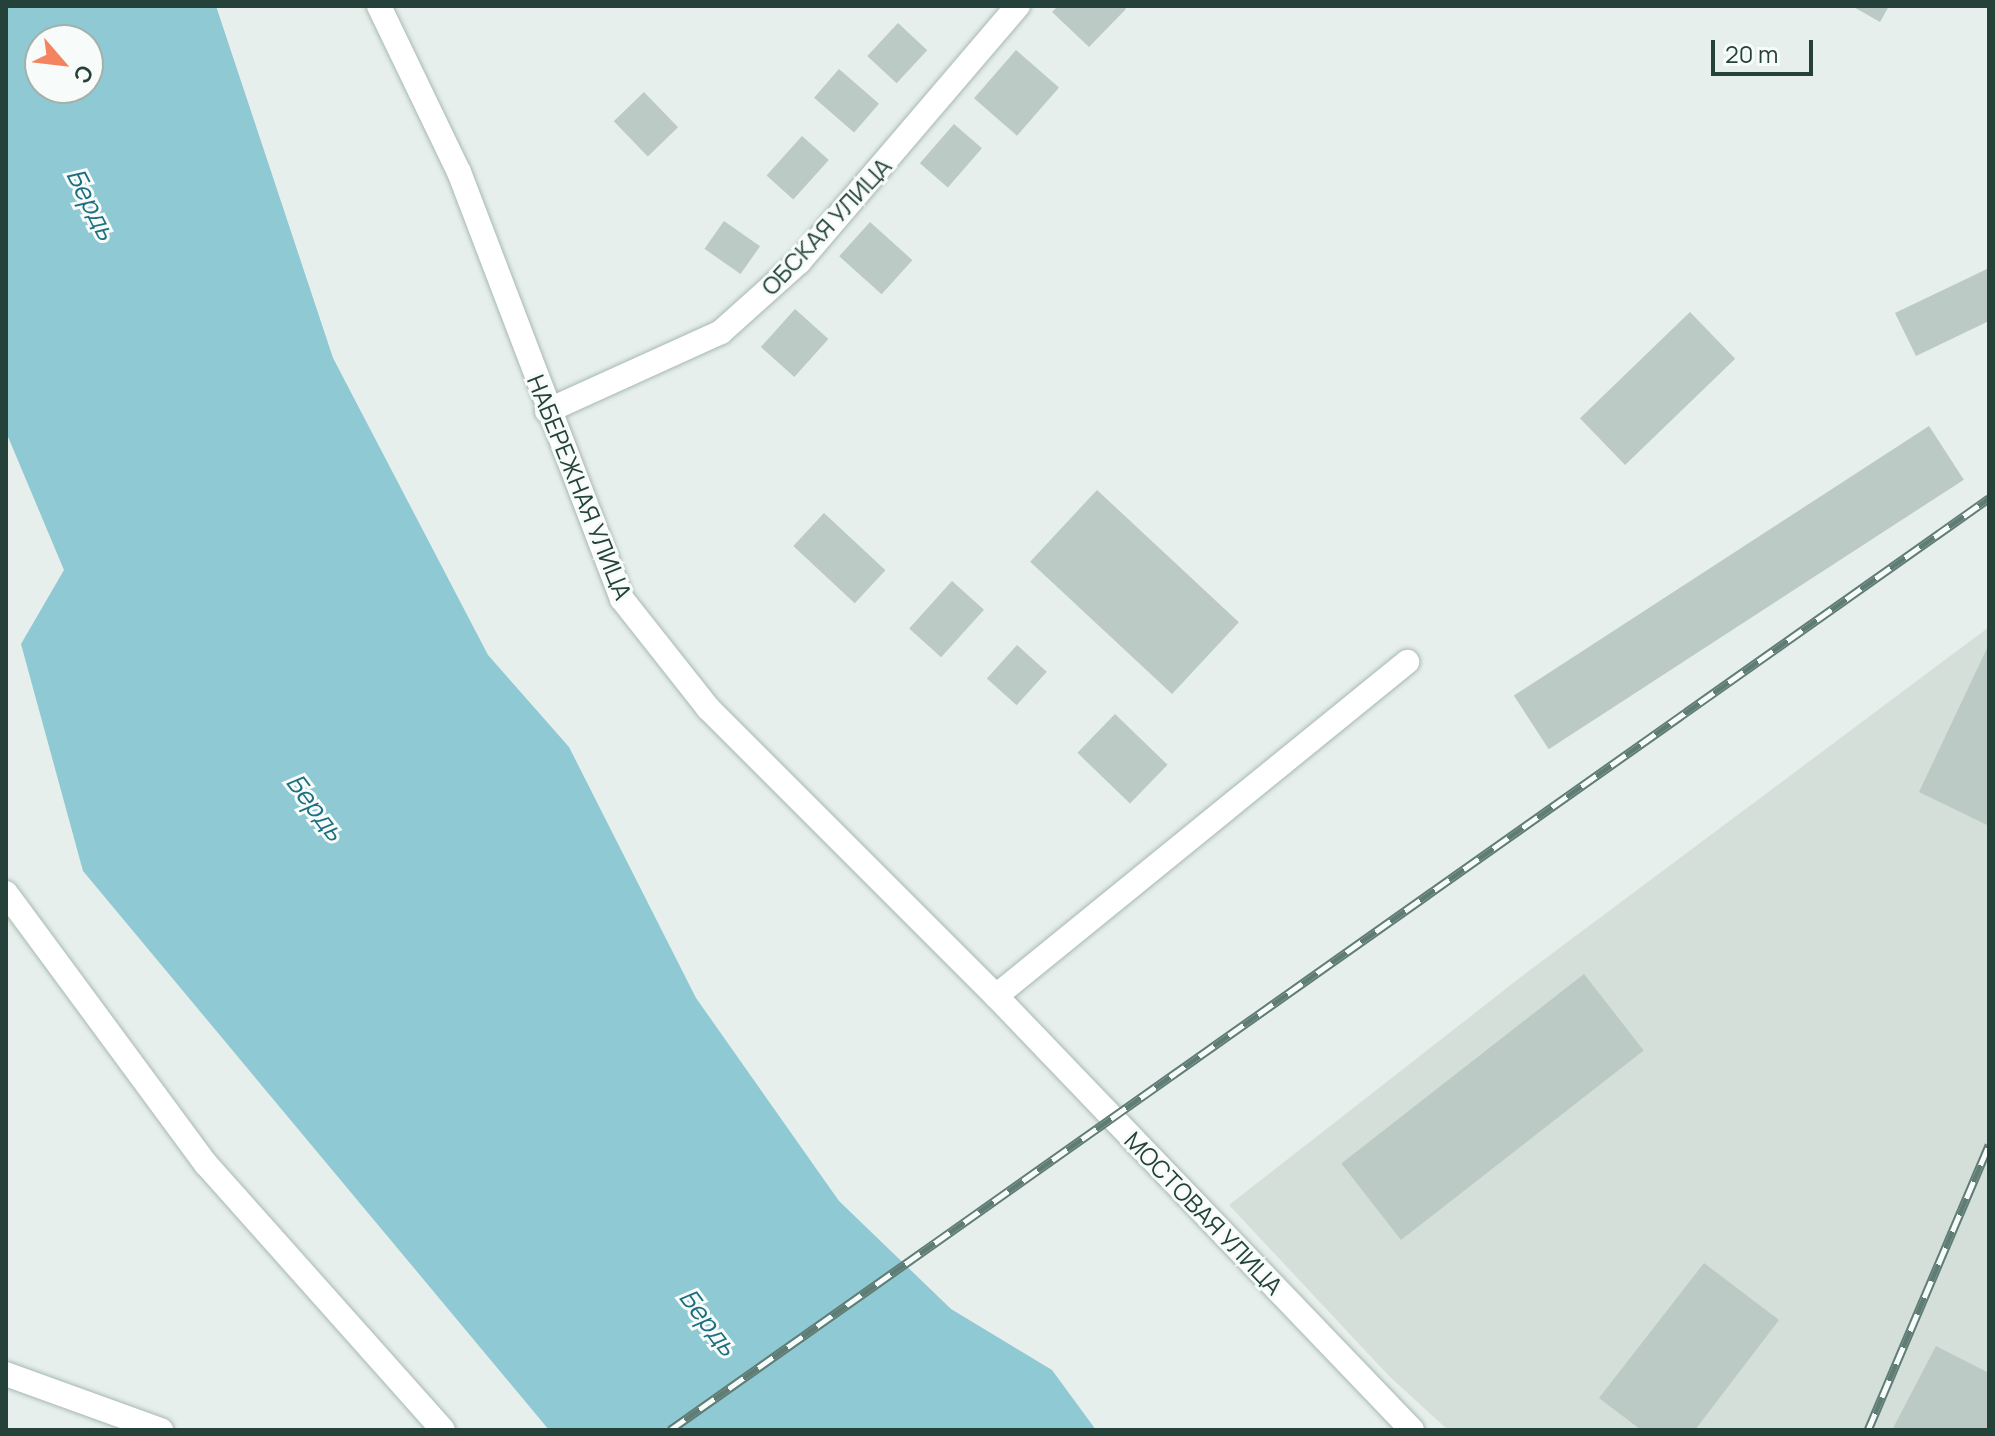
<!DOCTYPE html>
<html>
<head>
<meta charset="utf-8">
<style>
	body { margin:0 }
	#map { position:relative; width:1995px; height:1436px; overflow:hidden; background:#e6efeb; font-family:Manrope,sans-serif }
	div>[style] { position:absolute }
	.built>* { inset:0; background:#d4dfda }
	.water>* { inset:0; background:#8ec9d4 }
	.building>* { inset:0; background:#bbcac4; transform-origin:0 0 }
	.roads { filter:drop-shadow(0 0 2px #a8b8b2) drop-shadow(0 0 2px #a8b8b2) }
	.minor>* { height:24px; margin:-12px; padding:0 12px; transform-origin:12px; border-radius:12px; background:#fff }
	.rail>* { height:9px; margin-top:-4.5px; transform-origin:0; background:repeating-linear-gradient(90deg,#f7fbf9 0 18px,#5f7d75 0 36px); box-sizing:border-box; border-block:2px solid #5f7d75 }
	span { translate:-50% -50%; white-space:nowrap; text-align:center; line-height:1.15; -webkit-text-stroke:6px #f7fbf9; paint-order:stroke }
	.street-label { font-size:24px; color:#24423a }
	.water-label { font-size:26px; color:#1c6f80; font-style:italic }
	.frame { position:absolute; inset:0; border:8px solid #24423a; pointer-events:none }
	.north { position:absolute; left:24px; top:24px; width:80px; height:80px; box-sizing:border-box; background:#f7fbf9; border:2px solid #a3b1ad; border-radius:50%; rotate:118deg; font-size:22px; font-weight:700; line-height:32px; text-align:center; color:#24423a }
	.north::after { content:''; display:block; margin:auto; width:28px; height:36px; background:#f4845f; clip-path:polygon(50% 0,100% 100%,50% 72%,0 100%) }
	.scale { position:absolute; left:1711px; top:40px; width:102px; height:36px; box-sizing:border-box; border:4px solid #24423a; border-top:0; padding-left:10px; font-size:24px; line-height:28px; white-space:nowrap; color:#24423a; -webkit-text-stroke:6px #f7fbf9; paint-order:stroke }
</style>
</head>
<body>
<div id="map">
	<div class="built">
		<i style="clip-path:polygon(1989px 627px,1989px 1430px,1448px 1430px,1389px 1376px,1229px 1205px,1530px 970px)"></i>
	</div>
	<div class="water">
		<i style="clip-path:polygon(evenodd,6px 6px,216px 6px,333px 358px,488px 655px,569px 747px,696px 998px,839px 1201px,951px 1309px,1052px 1370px,1096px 1430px,549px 1430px,83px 871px,21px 644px,64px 570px,6px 432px,6px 6px,40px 40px,88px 40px,88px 88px,40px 88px,40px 40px)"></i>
	</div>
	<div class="building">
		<i style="clip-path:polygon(1058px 6px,1123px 6px,1126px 9px,1089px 47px,1052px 12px)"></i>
		<i style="clip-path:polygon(1852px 6px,1889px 6px,1880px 22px)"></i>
		<i style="left:898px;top:23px;width:40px;height:45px;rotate:43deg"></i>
		<i style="left:1016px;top:50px;width:57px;height:64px;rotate:41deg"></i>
		<i style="left:839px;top:69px;width:53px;height:38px;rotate:41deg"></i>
		<i style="left:644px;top:92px;width:49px;height:42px;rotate:46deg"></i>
		<i style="left:954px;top:124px;width:37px;height:52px;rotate:41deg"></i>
		<i style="left:802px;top:136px;width:36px;height:53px;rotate:42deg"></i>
		<i style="left:724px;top:221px;width:44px;height:34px;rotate:35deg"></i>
		<i style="left:870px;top:222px;width:57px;height:46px;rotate:42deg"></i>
		<i style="clip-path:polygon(1989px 268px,1989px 321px,1916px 356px,1895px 313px)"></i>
		<i style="left:795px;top:309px;width:45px;height:51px;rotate:42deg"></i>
		<i style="left:1690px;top:312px;width:65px;height:153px;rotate:46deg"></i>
		<i style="left:1929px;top:426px;width:64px;height:495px;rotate:57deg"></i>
		<i style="left:1097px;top:490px;width:194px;height:98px;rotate:43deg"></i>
		<i style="left:824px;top:513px;width:84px;height:45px;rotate:43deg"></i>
		<i style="left:952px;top:581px;width:43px;height:64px;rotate:42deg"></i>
		<i style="clip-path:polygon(1989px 644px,1989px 826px,1919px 792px)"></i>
		<i style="left:1017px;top:645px;width:40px;height:45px;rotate:42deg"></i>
		<i style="left:1115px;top:714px;width:73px;height:54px;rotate:44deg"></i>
		<i style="left:1584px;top:974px;width:97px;height:308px;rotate:52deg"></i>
		<i style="clip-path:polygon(1704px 1263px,1779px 1320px,1695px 1430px,1641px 1430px,1599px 1398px)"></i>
		<i style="clip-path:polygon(1936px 1346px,1989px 1373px,1989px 1430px,1892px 1430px)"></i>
	</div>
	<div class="roads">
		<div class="minor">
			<i style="left:379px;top:6px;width:184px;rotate:64.3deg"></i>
			<i style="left:459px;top:172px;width:457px;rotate:69.1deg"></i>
			<i style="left:622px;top:599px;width:139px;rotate:51.7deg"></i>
			<i style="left:708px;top:708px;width:407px;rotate:45deg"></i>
			<i style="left:996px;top:996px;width:601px;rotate:46.21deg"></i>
			<i style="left:547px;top:411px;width:191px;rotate:-24.4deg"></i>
			<i style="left:721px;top:332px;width:105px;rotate:-41.9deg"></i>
			<i style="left:799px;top:262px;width:337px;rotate:-49.5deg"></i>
			<i style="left:6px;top:893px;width:337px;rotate:53.6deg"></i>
			<i style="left:206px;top:1164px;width:356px;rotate:48.3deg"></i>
			<i style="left:996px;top:996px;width:530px;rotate:-39.1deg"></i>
			<i style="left:6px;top:1374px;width:165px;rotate:19.9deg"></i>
		</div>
	</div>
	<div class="rail">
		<i style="left:670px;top:1430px;width:1615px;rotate:-35.24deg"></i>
		<i style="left:1868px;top:1430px;width:310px;rotate:-67deg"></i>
	</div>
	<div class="street-label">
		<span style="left:826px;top:226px;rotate:-47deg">ОБСКАЯ УЛИЦА</span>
		<span style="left:580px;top:487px;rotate:68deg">НАБЕРЕЖНАЯ УЛИЦА</span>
		<span style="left:1204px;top:1213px;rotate:46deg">МОСТОВАЯ УЛИЦА</span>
	</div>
	<div class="water-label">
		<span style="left:91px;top:204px;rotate:63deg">Бердь</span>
		<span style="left:315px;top:807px;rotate:53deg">Бердь</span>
		<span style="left:708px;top:1322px;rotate:53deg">Бердь</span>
	</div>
	<div class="frame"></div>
	<div class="north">С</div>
	<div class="scale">20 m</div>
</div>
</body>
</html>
